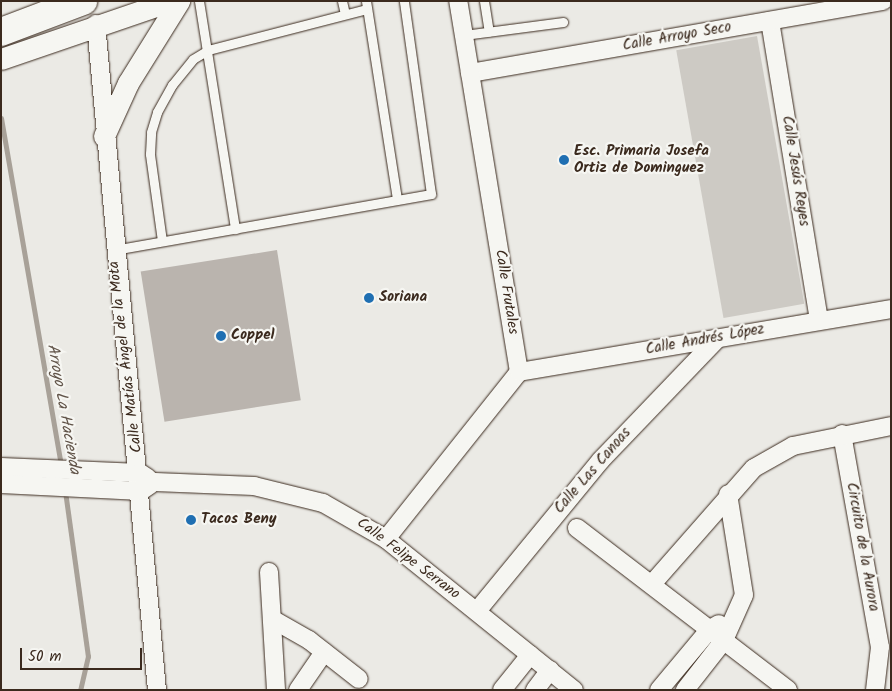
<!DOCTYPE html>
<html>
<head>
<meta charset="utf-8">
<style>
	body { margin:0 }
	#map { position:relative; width:892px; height:691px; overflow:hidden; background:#ebeae5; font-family:Kalam,sans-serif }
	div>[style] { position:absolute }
	.green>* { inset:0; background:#cdcac4; transform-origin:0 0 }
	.stream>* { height:5px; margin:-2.5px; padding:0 2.5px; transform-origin:2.5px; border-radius:2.5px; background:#a8a198 }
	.building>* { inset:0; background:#bab4ae; transform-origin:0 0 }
	.roads { filter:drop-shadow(0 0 1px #3b2a1e) drop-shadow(0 0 1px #3b2a1e) }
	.service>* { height:9px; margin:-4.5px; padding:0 4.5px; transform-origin:4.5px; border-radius:4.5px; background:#f6f6f2 }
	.minor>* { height:18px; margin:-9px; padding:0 9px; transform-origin:9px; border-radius:9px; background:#f6f6f2 }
	.tertiary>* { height:21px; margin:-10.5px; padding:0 10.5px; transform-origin:10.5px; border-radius:10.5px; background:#f6f6f2 }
	.trunk>* { height:28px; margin:-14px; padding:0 14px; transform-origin:14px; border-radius:14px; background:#f6f6f2 }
	.dots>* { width:14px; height:14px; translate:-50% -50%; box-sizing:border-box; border:2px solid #f6f6f2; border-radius:50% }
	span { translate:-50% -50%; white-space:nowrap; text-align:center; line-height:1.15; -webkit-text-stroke:4.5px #f6f6f2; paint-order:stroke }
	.street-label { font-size:15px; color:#3b2a1e }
	.poi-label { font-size:15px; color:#3b2a1e; font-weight:700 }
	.left { translate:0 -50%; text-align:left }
	.water-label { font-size:16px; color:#615449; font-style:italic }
	.frame { position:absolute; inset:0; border:2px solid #3b2a1e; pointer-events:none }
	.scale { position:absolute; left:20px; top:648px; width:122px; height:22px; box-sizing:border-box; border:2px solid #3b2a1e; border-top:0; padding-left:6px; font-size:15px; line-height:18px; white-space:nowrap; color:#3b2a1e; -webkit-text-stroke:4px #f6f6f2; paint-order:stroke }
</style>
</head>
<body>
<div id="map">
	<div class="green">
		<i style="left:757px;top:36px;width:272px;height:82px;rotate:80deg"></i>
	</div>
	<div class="stream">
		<i style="left:1px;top:118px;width:352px;rotate:80.2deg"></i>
		<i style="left:65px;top:491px;width:167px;rotate:82.1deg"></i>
		<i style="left:88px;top:656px;width:35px;rotate:103deg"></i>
	</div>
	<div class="building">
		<i style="left:277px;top:250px;width:152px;height:138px;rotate:81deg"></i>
	</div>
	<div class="roads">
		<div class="service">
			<i style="left:199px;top:1px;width:231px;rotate:81deg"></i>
			<i style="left:342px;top:1px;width:13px;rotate:77deg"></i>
			<i style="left:366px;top:1px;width:201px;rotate:81.1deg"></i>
			<i style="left:484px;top:1px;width:31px;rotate:81deg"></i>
			<i style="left:464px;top:35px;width:100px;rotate:-7.5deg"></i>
			<i style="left:162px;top:241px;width:88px;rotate:-97.9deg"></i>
			<i style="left:150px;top:154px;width:22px;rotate:-87deg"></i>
			<i style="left:151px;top:132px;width:21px;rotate:-73deg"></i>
			<i style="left:157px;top:112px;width:31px;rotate:-61deg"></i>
			<i style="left:172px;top:85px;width:33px;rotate:-51deg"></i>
			<i style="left:193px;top:59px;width:17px;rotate:-31deg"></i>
			<i style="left:208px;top:50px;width:164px;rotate:-14.5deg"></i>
			<i style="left:114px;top:250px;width:322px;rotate:-10deg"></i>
			<i style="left:431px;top:194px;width:195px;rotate:-98deg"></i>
		</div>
		<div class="minor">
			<i style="left:770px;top:21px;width:303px;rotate:80.7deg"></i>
			<i style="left:96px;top:24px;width:669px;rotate:84.77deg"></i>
			<i style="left:470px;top:73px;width:419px;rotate:-9.9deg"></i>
			<i style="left:519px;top:372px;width:377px;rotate:-9.6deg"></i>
			<i style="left:842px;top:434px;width:216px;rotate:79.9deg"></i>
			<i style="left:880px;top:647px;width:43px;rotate:96.6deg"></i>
			<i style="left:1px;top:467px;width:139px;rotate:2.5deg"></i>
			<i style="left:140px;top:473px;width:9px;rotate:32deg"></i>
			<i style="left:155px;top:482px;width:99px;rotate:2.3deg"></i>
			<i style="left:254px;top:486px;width:71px;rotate:13.8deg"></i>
			<i style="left:323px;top:503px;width:73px;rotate:29.7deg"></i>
			<i style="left:386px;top:539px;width:241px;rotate:38.8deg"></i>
			<i style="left:1px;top:484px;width:140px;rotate:2.9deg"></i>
			<i style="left:141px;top:491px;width:11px;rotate:-34deg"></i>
			<i style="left:577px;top:528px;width:266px;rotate:37.5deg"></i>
			<i style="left:386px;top:539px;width:213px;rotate:-51.5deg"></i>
			<i style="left:519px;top:372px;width:376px;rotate:-99.3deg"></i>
			<i style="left:269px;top:572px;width:118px;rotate:86.6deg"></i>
			<i style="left:652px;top:584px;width:154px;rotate:-48.7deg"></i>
			<i style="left:754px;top:468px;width:45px;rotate:-29.4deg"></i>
			<i style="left:793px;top:446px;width:100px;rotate:-11.5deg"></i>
			<i style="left:477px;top:611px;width:195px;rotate:-50.6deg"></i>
			<i style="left:601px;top:460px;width:168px;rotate:-46.2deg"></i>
			<i style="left:272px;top:619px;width:43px;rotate:29.6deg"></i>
			<i style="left:309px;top:640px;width:63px;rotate:38deg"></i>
			<i style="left:298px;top:690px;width:46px;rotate:-55.6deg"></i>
			<i style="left:502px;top:690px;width:45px;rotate:-51.3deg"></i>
			<i style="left:535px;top:690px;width:25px;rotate:-53deg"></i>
			<i style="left:659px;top:690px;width:80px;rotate:-50.1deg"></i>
			<i style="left:710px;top:629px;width:10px;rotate:-29deg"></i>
			<i style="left:685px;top:690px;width:63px;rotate:-52deg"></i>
			<i style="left:724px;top:640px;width:49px;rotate:-66deg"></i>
			<i style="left:744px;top:595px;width:102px;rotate:-99deg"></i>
		</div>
		<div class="tertiary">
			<i style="left:1px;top:59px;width:179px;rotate:-18.9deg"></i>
			<i style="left:104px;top:136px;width:58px;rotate:-65.6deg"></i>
			<i style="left:128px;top:83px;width:97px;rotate:-58.1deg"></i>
		</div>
		<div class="trunk">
			<i style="left:1px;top:32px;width:88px;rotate:-20.7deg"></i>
		</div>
	</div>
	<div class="dots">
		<i style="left:564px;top:160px;background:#1f6fb2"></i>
		<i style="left:369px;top:298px;background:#1f6fb2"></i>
		<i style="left:221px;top:336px;background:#1f6fb2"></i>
		<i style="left:191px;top:520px;background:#1f6fb2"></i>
	</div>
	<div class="street-label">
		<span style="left:677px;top:37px;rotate:-10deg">Calle Arroyo Seco</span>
		<span style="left:795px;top:171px;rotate:81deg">Calle Jesús Reyes</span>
		<span style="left:506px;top:292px;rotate:81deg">Calle Frutales</span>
		<span style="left:705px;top:340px;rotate:-10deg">Calle Andrés López</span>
		<span style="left:126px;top:357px;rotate:-97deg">Calle Matías Ángel de la Mota</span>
		<span style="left:593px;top:471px;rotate:-49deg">Calle Las Canoas</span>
		<span style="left:862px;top:547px;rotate:80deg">Circuito de la Aurora</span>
		<span style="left:408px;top:559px;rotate:37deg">Calle Felipe Serrano</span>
	</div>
	<div class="poi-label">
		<span class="left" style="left:574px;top:160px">Esc. Primaria Josefa<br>Ortiz de Dominguez</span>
		<span class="left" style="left:379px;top:298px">Soriana</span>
		<span class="left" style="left:231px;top:336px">Coppel</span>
		<span class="left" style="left:201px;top:520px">Tacos Beny</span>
	</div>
	<div class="water-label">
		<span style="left:63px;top:409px;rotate:80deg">Arroyo La Hacienda</span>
	</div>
	<div class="frame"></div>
	<div class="scale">50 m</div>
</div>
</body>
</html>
